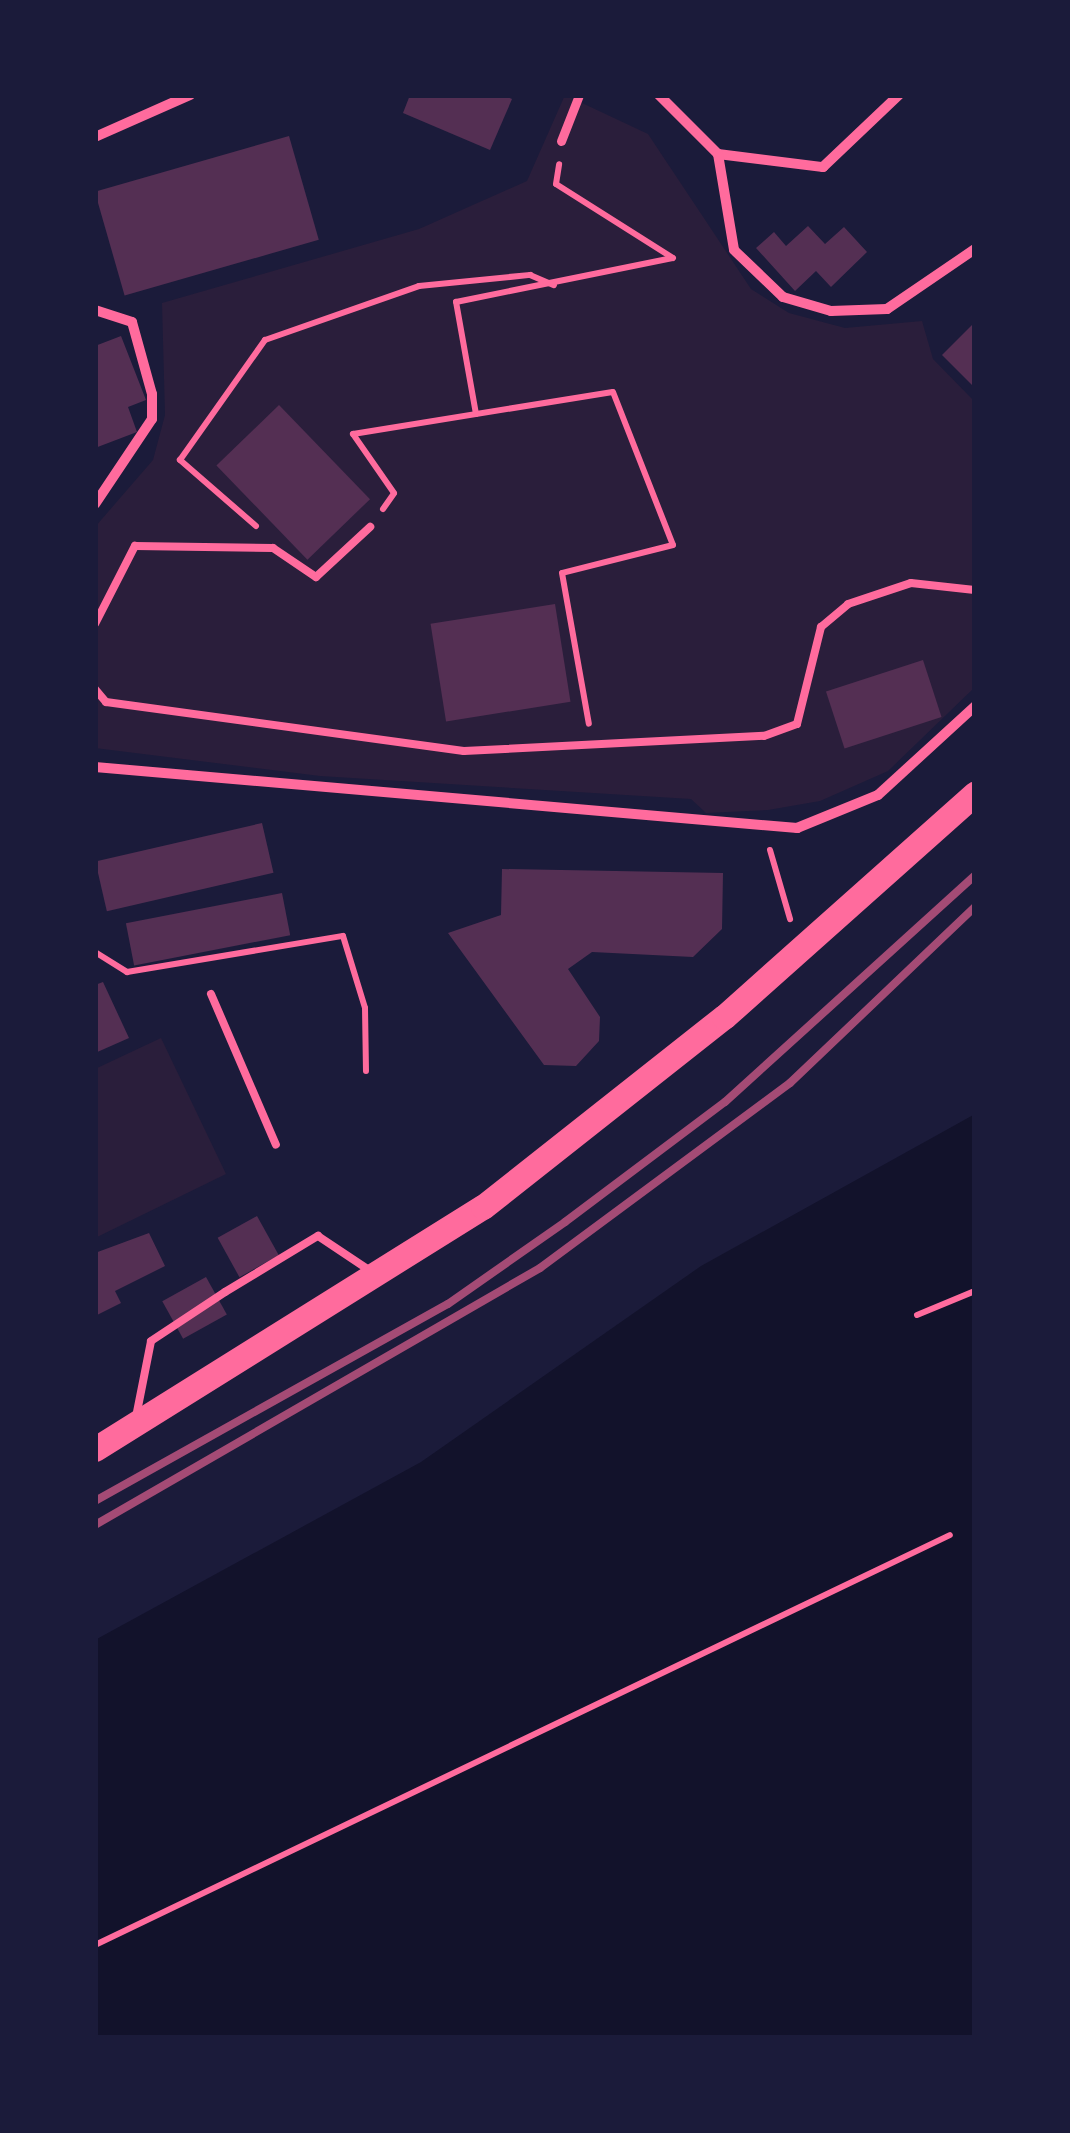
<!DOCTYPE html>
<html>
<head>
<meta charset="utf-8">
<style>
	body { margin:0 }
	#map { position:relative; width:1070px; height:2133px; overflow:hidden; background:#1b1b3a; font-family:Commissioner,sans-serif }
	div>[style] { position:absolute }
	.green>* { inset:0; background:#2a1e3b }
	.water>* { inset:0; background:#12122b }
	.building>* { inset:0; background:#542f53; transform-origin:0 0 }
	.path>* { height:6px; margin:-3px; padding:0 3px; transform-origin:3px; border-radius:3px; background:#ff6b9d }
	.service>* { height:8px; margin:-4px; padding:0 4px; transform-origin:4px; border-radius:4px; background:#ff6b9d }
	.pedestrian>* { height:9px; margin:-4.5px; padding:0 4.5px; transform-origin:4.5px; border-radius:4.5px; background:#ff6b9d }
	.minor>* { height:10px; margin:-5px; padding:0 5px; transform-origin:5px; border-radius:5px; background:#ff6b9d }
	.primary>* { height:25px; margin:-12.5px; padding:0 12.5px; transform-origin:12.5px; border-radius:12.5px; background:#ff6b9d }
	.rail>* { height:8px; margin:-4px; padding:0 4px; transform-origin:4px; border-radius:4px; background:#a44b75 }
	span { translate:-50% -50%; white-space:nowrap; text-align:center; line-height:1.15; -webkit-text-stroke:10px #1b1b3a; paint-order:stroke }
	.frame { position:absolute; inset:0; border:98px solid #1b1b3a; pointer-events:none }
</style>
</head>
<body>
<div id="map">
	<div class="green">
		<i style="clip-path:polygon(565px 95px,648px 134px,751px 289px,789px 313px,845px 328px,922px 321px,933px 359px,975px 402px,975px 687px,888px 771px,820px 801px,768px 810px,706px 813px,691px 799px,320px 776px,95px 748px,95px 527px,153px 460px,165px 415px,162px 303px,419px 229px,527px 181px)"></i>
		<i style="clip-path:polygon(161px 1038px,226px 1174px,95px 1238px,95px 1069px)"></i>
	</div>
	<div class="water">
		<i style="clip-path:polygon(975px 1114px,975px 2038px,95px 2038px,95px 1640px,421px 1462px,701px 1266px)"></i>
	</div>
	<div class="building">
		<i style="clip-path:polygon(410px 95px,503px 95px,512px 99px,490px 150px,403px 113px)"></i>
		<i style="left:289px;top:136px;width:108px;height:202px;rotate:74deg"></i>
		<i style="clip-path:polygon(808px 226px,825px 244px,844px 227px,867px 252px,831px 287px,816px 271px,795px 291px,756px 248px,774px 232px,786px 246px)"></i>
		<i style="clip-path:polygon(975px 322px,975px 388px,942px 355px)"></i>
		<i style="clip-path:polygon(121px 336px,146px 400px,128px 407px,137px 432px,95px 448px,95px 346px)"></i>
		<i style="left:279px;top:405px;width:131px;height:87px;rotate:46deg"></i>
		<i style="left:555px;top:604px;width:99px;height:126px;rotate:81deg"></i>
		<i style="left:923px;top:660px;width:60px;height:102px;rotate:72deg"></i>
		<i style="left:262px;top:823px;width:51px;height:171px;rotate:77deg"></i>
		<i style="clip-path:polygon(502px 869px,723px 873px,722px 929px,693px 957px,592px 952px,568px 969px,600px 1017px,599px 1041px,576px 1066px,544px 1065px,448px 933px,501px 915px)"></i>
		<i style="left:282px;top:893px;width:43px;height:159px;rotate:79deg"></i>
		<i style="clip-path:polygon(103px 982px,129px 1038px,95px 1053px,95px 985px)"></i>
		<i style="left:257px;top:1216px;width:45px;height:45px;rotate:61deg"></i>
		<i style="clip-path:polygon(149px 1233px,165px 1266px,115px 1291px,121px 1303px,95px 1316px,95px 1253px)"></i>
		<i style="left:206px;top:1277px;width:43px;height:50px;rotate:61deg"></i>
	</div>
	<div class="path">
		<i style="left:476px;top:414px;width:114px;rotate:-100.1deg"></i>
		<i style="left:456px;top:302px;width:221px;rotate:-11.5deg"></i>
		<i style="left:673px;top:258px;width:138px;rotate:-147.7deg"></i>
		<i style="left:556px;top:184px;width:20px;rotate:-81deg"></i>
		<i style="left:383px;top:509px;width:19px;rotate:-55deg"></i>
		<i style="left:394px;top:493px;width:72px;rotate:-124.8deg"></i>
		<i style="left:353px;top:434px;width:263px;rotate:-9.2deg"></i>
		<i style="left:613px;top:392px;width:164px;rotate:68.6deg"></i>
		<i style="left:673px;top:545px;width:114px;rotate:165.8deg"></i>
		<i style="left:562px;top:573px;width:153px;rotate:79.9deg"></i>
		<i style="left:256px;top:526px;width:101px;rotate:-139deg"></i>
		<i style="left:180px;top:460px;width:147px;rotate:-54.7deg"></i>
		<i style="left:265px;top:340px;width:163px;rotate:-19.3deg"></i>
		<i style="left:419px;top:286px;width:112px;rotate:-5.7deg"></i>
		<i style="left:530px;top:275px;width:26px;rotate:23deg"></i>
		<i style="left:770px;top:850px;width:72px;rotate:73.8deg"></i>
		<i style="left:95px;top:952px;width:38px;rotate:32deg"></i>
		<i style="left:127px;top:972px;width:219px;rotate:-9.5deg"></i>
		<i style="left:343px;top:936px;width:75px;rotate:73deg"></i>
		<i style="left:365px;top:1008px;width:63px;rotate:89.1deg"></i>
		<i style="left:917px;top:1315px;width:63px;rotate:-22.5deg"></i>
		<i style="left:95px;top:1945px;width:948px;rotate:-25.62deg"></i>
	</div>
	<div class="service">
		<i style="left:95px;top:624px;width:88px;rotate:-62.9deg"></i>
		<i style="left:135px;top:546px;width:138px;rotate:0.8deg"></i>
		<i style="left:273px;top:548px;width:52px;rotate:34deg"></i>
		<i style="left:316px;top:577px;width:74px;rotate:-42.8deg"></i>
		<i style="left:95px;top:689px;width:17px;rotate:50deg"></i>
		<i style="left:106px;top:702px;width:361px;rotate:7.8deg"></i>
		<i style="left:464px;top:751px;width:300px;rotate:-2.9deg"></i>
		<i style="left:764px;top:736px;width:35px;rotate:-20deg"></i>
		<i style="left:797px;top:724px;width:100px;rotate:-76.1deg"></i>
		<i style="left:821px;top:627px;width:35px;rotate:-40deg"></i>
		<i style="left:848px;top:604px;width:66px;rotate:-18.4deg"></i>
		<i style="left:911px;top:583px;width:64px;rotate:6.2deg"></i>
		<i style="left:211px;top:994px;width:164px;rotate:66.7deg"></i>
		<i style="left:136px;top:1417px;width:77px;rotate:-78.8deg"></i>
		<i style="left:151px;top:1341px;width:89px;rotate:-33.5deg"></i>
		<i style="left:225px;top:1292px;width:109px;rotate:-31.1deg"></i>
		<i style="left:318px;top:1236px;width:61px;rotate:33.7deg"></i>
	</div>
	<div class="pedestrian">
		<i style="left:561px;top:141px;width:49px;rotate:-68.6deg"></i>
	</div>
	<div class="minor">
		<i style="left:659px;top:95px;width:83px;rotate:45deg"></i>
		<i style="left:718px;top:154px;width:106px;rotate:7.1deg"></i>
		<i style="left:823px;top:167px;width:105px;rotate:-43.5deg"></i>
		<i style="left:95px;top:137px;width:104px;rotate:-23.9deg"></i>
		<i style="left:718px;top:154px;width:97px;rotate:80.5deg"></i>
		<i style="left:734px;top:250px;width:68px;rotate:43.8deg"></i>
		<i style="left:783px;top:297px;width:50px;rotate:16.3deg"></i>
		<i style="left:831px;top:311px;width:56px;rotate:-2deg"></i>
		<i style="left:887px;top:309px;width:107px;rotate:-34.3deg"></i>
		<i style="left:95px;top:310px;width:39px;rotate:18deg"></i>
		<i style="left:132px;top:322px;width:75px;rotate:74.5deg"></i>
		<i style="left:152px;top:394px;width:25px;rotate:90deg"></i>
		<i style="left:152px;top:419px;width:102px;rotate:123.8deg"></i>
		<i style="left:95px;top:767px;width:705px;rotate:4.97deg"></i>
		<i style="left:797px;top:828px;width:87px;rotate:-22.2deg"></i>
		<i style="left:878px;top:795px;width:132px;rotate:-42.5deg"></i>
	</div>
	<div class="primary">
		<i style="left:95px;top:1449px;width:457px;rotate:-32deg"></i>
		<i style="left:483px;top:1207px;width:307px;rotate:-38.3deg"></i>
		<i style="left:724px;top:1017px;width:336px;rotate:-41.7deg"></i>
	</div>
	<div class="rail">
		<i style="left:95px;top:1501px;width:404px;rotate:-29.2deg"></i>
		<i style="left:448px;top:1304px;width:143px;rotate:-35deg"></i>
		<i style="left:565px;top:1222px;width:200px;rotate:-36.9deg"></i>
		<i style="left:725px;top:1102px;width:338px;rotate:-42.2deg"></i>
		<i style="left:95px;top:1525px;width:514px;rotate:-30.01deg"></i>
		<i style="left:540px;top:1268px;width:311px;rotate:-36.5deg"></i>
		<i style="left:790px;top:1083px;width:255px;rotate:-43.6deg"></i>
	</div>
	<div class="frame"></div>
</div>
</body>
</html>
